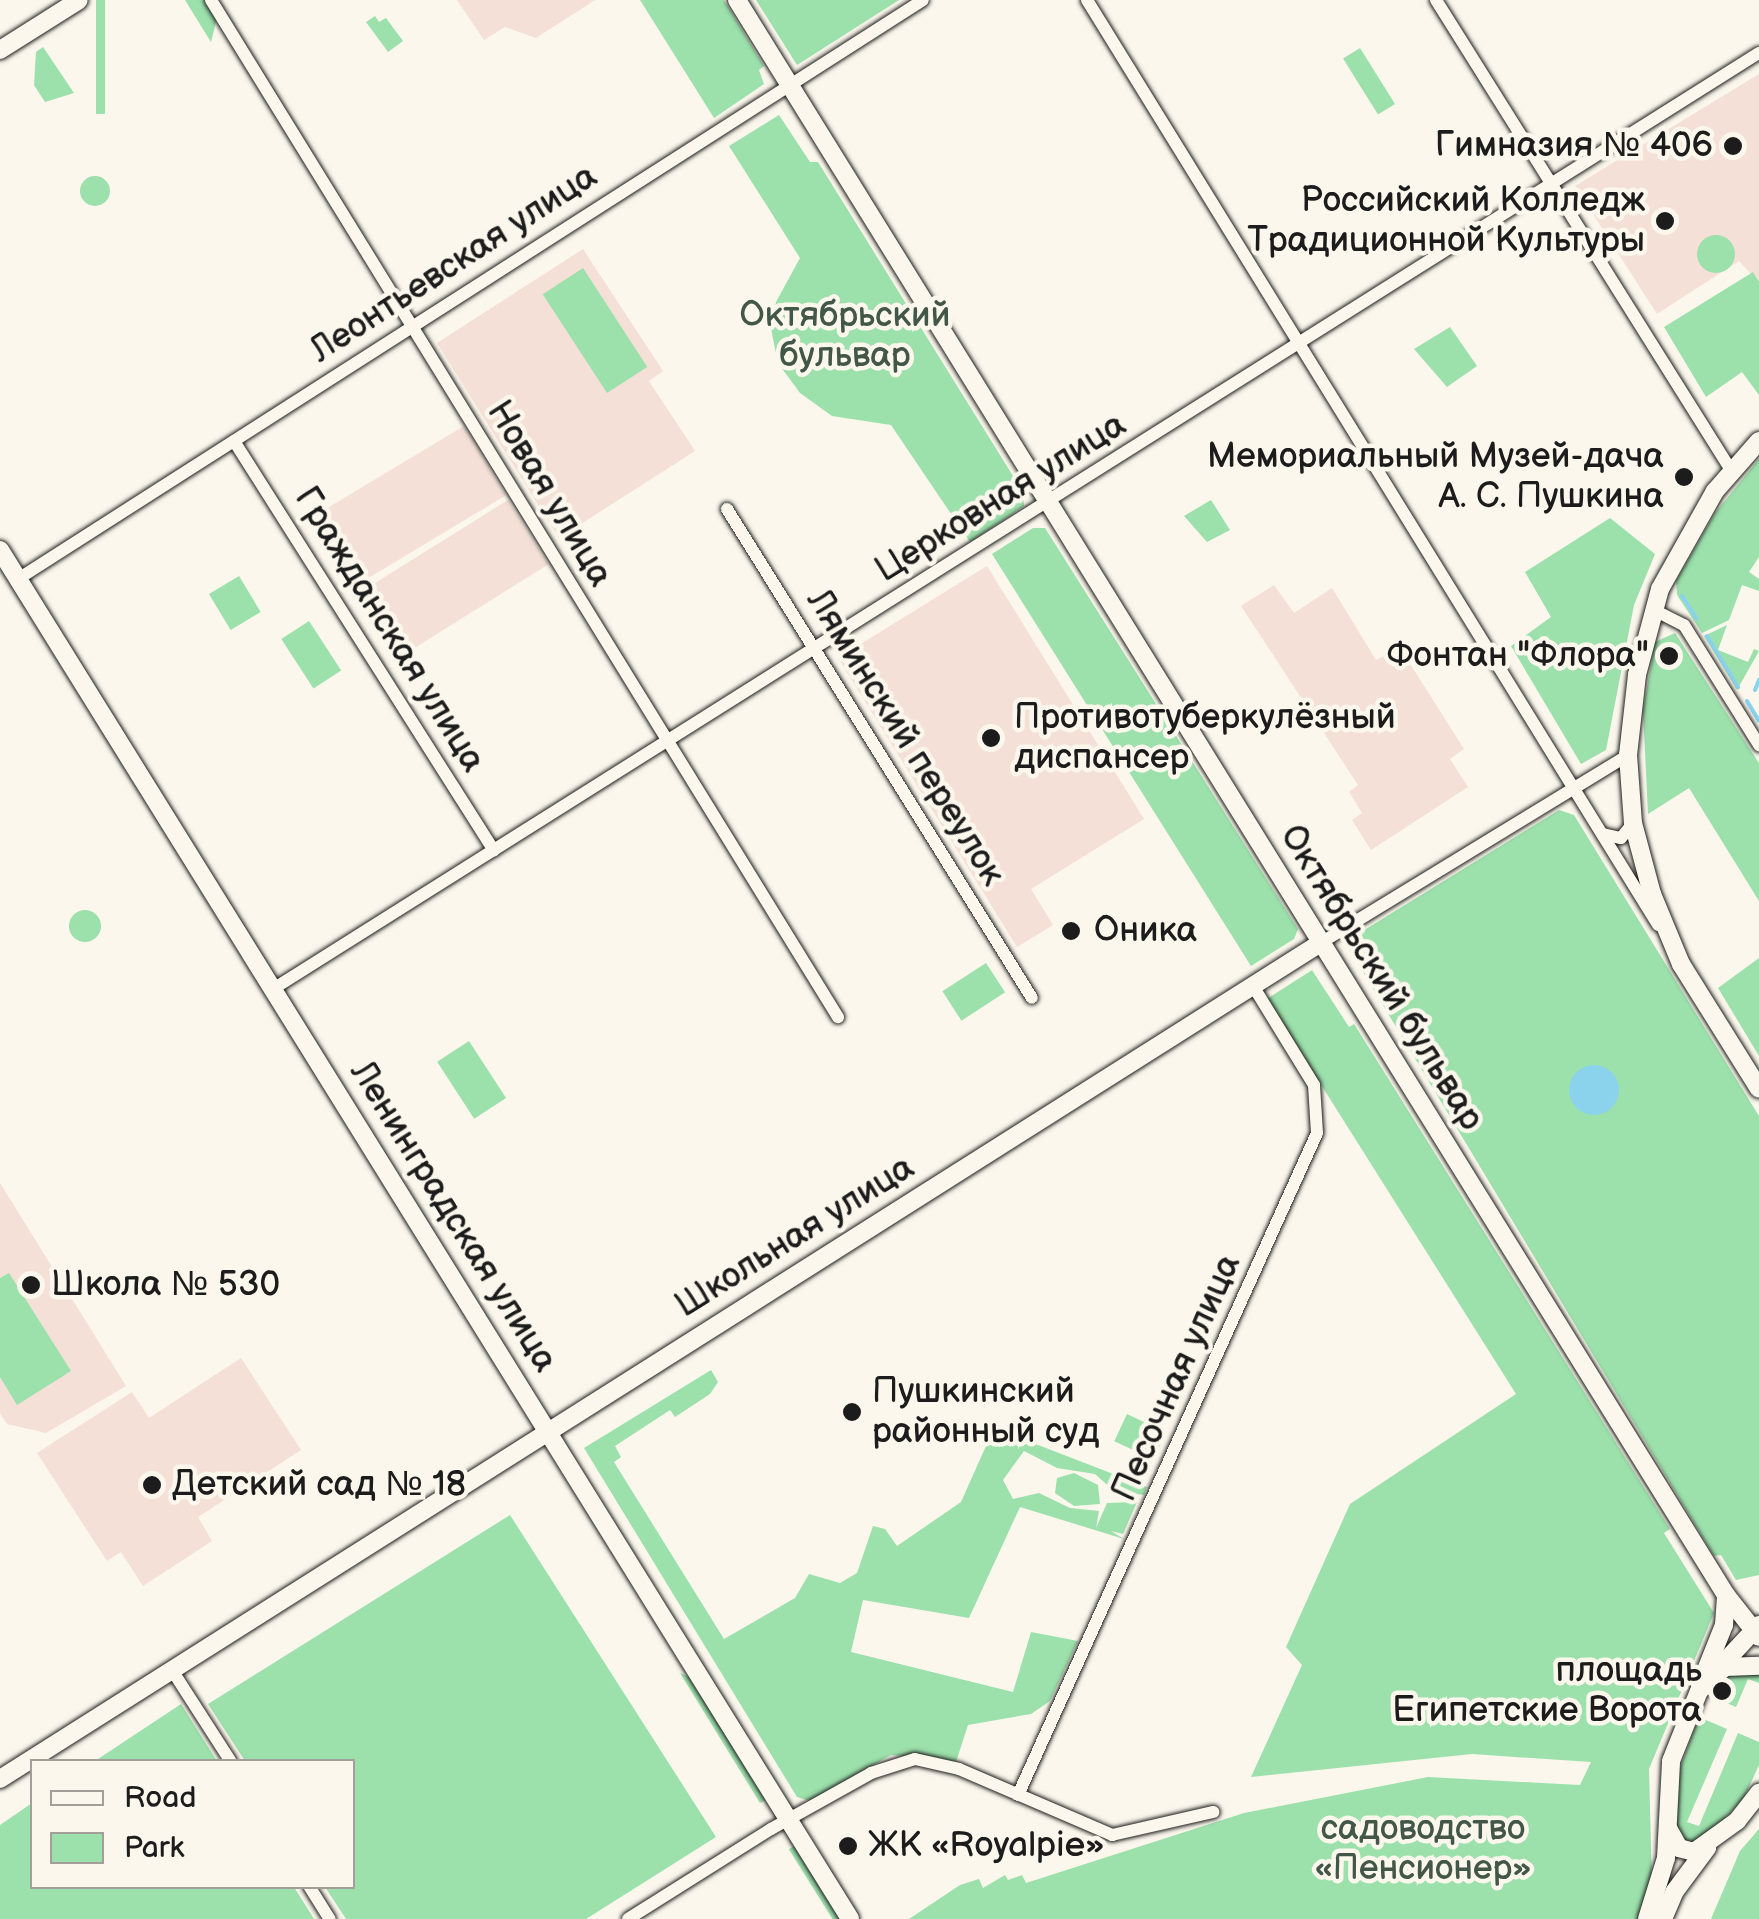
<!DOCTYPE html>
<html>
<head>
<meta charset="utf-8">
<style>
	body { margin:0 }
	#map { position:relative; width:1759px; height:1919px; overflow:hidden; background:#fbf7ec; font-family:"Balsamiq Sans",sans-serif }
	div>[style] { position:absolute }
	.built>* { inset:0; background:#f4e0d6; transform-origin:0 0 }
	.green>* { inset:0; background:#9ce0ab; transform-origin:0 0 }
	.round { border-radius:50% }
	.water>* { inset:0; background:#8bd2ec }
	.stream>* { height:4px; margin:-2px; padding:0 2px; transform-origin:2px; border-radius:2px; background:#8bd2ec }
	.roads { filter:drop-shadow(0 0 2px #1c1c1c) drop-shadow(0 0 2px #1c1c1c) }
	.street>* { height:12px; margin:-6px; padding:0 6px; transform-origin:6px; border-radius:6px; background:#fbf7ec }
	.secondary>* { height:18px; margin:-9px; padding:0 9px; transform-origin:9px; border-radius:9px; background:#fbf7ec }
	.dots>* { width:28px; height:28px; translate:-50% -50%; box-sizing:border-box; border:5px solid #fbf7ec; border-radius:50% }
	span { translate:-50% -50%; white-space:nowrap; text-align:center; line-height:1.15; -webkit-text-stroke:9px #fbf7ec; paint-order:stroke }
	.poi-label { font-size:35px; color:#1c1c1c }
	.right { translate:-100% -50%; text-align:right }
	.left { translate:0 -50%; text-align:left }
	.street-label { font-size:35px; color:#1c1c1c }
	.park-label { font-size:35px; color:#425747 }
	.legend { position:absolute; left:30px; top:1759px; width:325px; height:130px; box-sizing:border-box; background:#fbf7ec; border:2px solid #a29f99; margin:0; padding:12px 18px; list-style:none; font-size:30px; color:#1c1c1c }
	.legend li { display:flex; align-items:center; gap:20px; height:50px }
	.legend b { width:50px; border:2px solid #a29f99 }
</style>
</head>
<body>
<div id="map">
	<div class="built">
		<i style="clip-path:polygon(457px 0,595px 0,536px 38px,505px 27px,484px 40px)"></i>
		<i style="clip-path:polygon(1759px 74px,1759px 282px,1739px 261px,1657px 314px,1575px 186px)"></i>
		<i style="clip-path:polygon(583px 249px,663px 371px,649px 381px,695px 451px,559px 538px,437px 343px)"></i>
		<i style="left:464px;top:426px;width:81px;height:183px;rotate:59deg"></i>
		<i style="left:508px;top:500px;width:76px;height:179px;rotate:58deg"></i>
		<i style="clip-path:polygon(987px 566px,1144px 819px,1031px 889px,1053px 925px,1017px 947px,838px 658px)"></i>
		<i style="clip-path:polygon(1274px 585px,1294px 613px,1332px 588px,1376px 660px,1400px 648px,1464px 749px,1450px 759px,1468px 787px,1371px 850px,1352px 820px,1362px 813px,1349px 792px,1358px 785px,1241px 606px)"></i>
		<i style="clip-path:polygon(0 1183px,126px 1386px,46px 1433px,7px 1424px,0 1413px)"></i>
		<i style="clip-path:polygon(241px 1358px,301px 1450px,198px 1517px,212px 1541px,143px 1586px,121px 1552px,107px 1561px,37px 1453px,132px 1392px,149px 1418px)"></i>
	</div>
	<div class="green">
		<i style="left:96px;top:0;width:9px;height:114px"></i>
		<i style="clip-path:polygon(185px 0,206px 0,217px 18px,211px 42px)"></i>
		<i style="clip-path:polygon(640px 0,724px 0,764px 66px,759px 70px,764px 84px,714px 118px)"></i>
		<i style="clip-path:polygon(756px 0,899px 0,797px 65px)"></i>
		<i style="clip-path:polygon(375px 16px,379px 22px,386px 18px,403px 41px,388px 52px,366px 22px)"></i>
		<i style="clip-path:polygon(43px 47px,74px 93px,45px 102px,34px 85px,36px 52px)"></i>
		<i style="left:1360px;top:48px;width:66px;height:20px;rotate:58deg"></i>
		<i style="clip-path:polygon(779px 115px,810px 162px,818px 162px,1023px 492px,1024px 506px,970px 542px,891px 425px,832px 416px,800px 393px,778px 363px,771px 329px,776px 302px,800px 258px,729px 146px)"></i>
		<i class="round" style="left:80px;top:176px;width:30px;height:30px"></i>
		<i class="round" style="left:1697px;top:235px;width:38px;height:38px"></i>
		<i style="left:583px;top:268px;width:118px;height:48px;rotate:57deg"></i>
		<i style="clip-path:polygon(1753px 272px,1759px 282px,1759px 395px,1742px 372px,1706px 397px,1664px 327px)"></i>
		<i style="clip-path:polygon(1450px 327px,1477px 366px,1447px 387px,1414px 349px)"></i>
		<i style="clip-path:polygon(1759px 459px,1759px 557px,1749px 572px,1759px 579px,1759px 591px,1742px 585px,1729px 620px,1702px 633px,1677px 595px,1676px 581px,1715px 513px)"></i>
		<i style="clip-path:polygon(1211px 500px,1230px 530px,1207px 542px,1184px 516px)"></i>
		<i style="clip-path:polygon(1610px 518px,1655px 554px,1634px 605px,1606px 750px,1581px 764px,1511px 646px,1551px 617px,1525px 572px)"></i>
		<i style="clip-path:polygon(1033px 528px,1045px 528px,1298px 929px,1294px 939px,1251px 966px,992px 554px)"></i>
		<i style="left:239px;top:576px;width:42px;height:35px;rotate:59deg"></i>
		<i style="left:309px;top:621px;width:59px;height:33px;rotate:57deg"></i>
		<i style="clip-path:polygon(1727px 625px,1718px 650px,1748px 662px,1754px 649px,1759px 651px,1737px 690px,1704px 636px)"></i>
		<i style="clip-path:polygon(1675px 633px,1759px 763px,1759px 901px,1689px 788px,1648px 814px,1643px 710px,1655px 642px)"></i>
		<i style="clip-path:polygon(1559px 810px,1574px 815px,1759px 1116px,1759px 1575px,1736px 1580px,1721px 1555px,1714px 1556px,1345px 942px)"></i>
		<i class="round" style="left:69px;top:910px;width:32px;height:32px"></i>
		<i style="clip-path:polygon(1759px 958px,1759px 1056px,1718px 988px)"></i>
		<i style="left:986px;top:963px;width:35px;height:52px;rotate:57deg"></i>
		<i style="clip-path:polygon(1312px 970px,1349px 1027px,1354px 1024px,1670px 1529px,1664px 1533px,1714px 1613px,1649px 1769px,1652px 1884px,1638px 1919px,909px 1919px,960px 1885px,979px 1879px,983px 1888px,1005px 1875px,1008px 1880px,1022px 1875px,1026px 1883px,1244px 1813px,1428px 1777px,1580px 1785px,1591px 1762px,1472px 1754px,1251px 1777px,1302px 1665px,1286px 1647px,1350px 1504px,1516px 1394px,1267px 999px)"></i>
		<i style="left:469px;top:1041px;width:68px;height:38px;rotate:57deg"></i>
		<i style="clip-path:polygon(9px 1273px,71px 1371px,17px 1405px,0 1377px,0 1278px)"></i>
		<i style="clip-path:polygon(711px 1370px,718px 1382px,710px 1394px,675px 1417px,670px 1410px,615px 1446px,621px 1457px,614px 1462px,724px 1639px,795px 1598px,809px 1574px,840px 1583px,857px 1573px,873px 1526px,885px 1529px,897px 1546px,961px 1502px,994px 1428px,1147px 1487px,1144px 1495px,1114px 1491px,1095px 1474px,1057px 1468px,1024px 1451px,1003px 1480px,1013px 1499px,1039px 1493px,1070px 1508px,1099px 1511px,1096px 1528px,1107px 1503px,1137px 1502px,1123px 1534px,1111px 1531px,1124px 1539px,1020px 1507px,969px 1618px,863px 1600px,851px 1652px,1013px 1692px,1031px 1632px,1078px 1641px,1050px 1701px,1031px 1714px,968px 1725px,956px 1762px,891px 1755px,810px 1801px,797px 1797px,584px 1448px)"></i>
		<i style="left:1127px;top:1414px;width:43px;height:30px;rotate:25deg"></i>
		<i style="clip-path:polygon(1074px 1473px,1098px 1485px,1100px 1504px,1074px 1506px,1055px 1493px,1057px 1478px)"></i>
		<i style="clip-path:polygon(510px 1515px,716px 1837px,586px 1919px,346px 1919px,325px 1887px,352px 1886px,352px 1762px,245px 1761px,208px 1704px)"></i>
		<i style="clip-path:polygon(680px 1673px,689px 1677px,766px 1800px,760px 1803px)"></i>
		<i style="clip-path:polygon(1728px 1674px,1759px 1674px,1759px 1683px,1748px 1679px,1736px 1707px,1708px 1695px)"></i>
		<i style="clip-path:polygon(181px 1704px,217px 1761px,95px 1761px)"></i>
		<i style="clip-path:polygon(1699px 1717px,1727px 1729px,1687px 1822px,1699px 1826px,1738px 1733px,1759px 1742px,1759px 1765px,1743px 1800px,1700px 1842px,1685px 1844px,1676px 1831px,1677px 1776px)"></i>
		<i style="clip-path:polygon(32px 1803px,32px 1886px,294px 1887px,314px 1919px,0 1919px,0 1825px)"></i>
		<i style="clip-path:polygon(1759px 1829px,1759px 1919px,1711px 1919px,1740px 1851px)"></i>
		<i style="left:794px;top:1846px;width:86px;height:6px;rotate:58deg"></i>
	</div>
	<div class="water">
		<i class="round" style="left:1569px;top:1065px;width:50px;height:50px"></i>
	</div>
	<div class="stream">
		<i style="left:1682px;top:596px;width:27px;rotate:57deg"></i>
		<i style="left:1707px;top:636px;width:60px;rotate:58.7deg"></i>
		<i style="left:1755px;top:690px;width:11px;rotate:-68deg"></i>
		<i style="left:1747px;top:701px;width:23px;rotate:59deg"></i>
	</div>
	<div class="roads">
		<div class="street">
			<i style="left:211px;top:0;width:1195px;rotate:58.35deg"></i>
			<i style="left:1087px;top:0;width:1087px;rotate:58.31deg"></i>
			<i style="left:1436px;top:0;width:555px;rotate:57.89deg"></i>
			<i style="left:234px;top:441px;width:485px;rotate:57.6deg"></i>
			<i style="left:727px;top:509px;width:576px;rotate:58.05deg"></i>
			<i style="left:18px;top:579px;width:1074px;rotate:-32.61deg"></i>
			<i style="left:1654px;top:610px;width:34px;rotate:27deg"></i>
			<i style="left:1684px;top:625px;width:142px;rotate:58deg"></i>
			<i style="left:1603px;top:834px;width:18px;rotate:13deg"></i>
			<i style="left:1621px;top:838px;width:19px;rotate:-51deg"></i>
			<i style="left:1322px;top:942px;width:359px;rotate:-31.4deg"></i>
			<i style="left:273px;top:989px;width:1756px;rotate:-32.21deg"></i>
			<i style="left:172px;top:1670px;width:109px;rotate:57.3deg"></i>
			<i style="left:1018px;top:1795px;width:726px;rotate:-65.69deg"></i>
			<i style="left:1317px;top:1133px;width:48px;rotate:-93.6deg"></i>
			<i style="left:1314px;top:1085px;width:116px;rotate:-121.6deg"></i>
			<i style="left:309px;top:1886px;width:39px;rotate:58deg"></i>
			<i style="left:628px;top:1919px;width:169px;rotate:-32.2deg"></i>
			<i style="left:771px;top:1829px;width:115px;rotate:-29.2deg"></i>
			<i style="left:871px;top:1773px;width:46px;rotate:-17.7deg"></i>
			<i style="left:915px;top:1759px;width:45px;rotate:12.8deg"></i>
			<i style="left:959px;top:1769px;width:167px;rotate:23.3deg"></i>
			<i style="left:1112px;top:1835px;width:104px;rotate:-12.8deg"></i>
		</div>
		<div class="secondary">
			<i style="left:737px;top:0;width:1877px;rotate:58.2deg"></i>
			<i style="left:1726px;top:1595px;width:53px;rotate:51.8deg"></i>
			<i style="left:0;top:50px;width:93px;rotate:-32.3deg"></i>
			<i style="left:1759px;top:441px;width:67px;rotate:131.3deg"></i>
			<i style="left:1715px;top:491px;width:112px;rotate:119.3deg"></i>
			<i style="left:1660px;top:589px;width:89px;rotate:105deg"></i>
			<i style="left:1637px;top:675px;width:81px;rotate:96.4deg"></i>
			<i style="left:1628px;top:755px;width:68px;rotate:85.8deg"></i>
			<i style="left:1633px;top:823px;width:73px;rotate:75deg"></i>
			<i style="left:1652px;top:894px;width:76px;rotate:67.5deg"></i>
			<i style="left:1681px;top:964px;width:147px;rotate:58deg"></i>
			<i style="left:0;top:550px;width:1611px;rotate:58.16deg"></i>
			<i style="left:1718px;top:1669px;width:60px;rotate:-47deg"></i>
			<i style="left:1700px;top:1685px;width:65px;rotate:-68.2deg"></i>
			<i style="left:1724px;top:1625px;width:30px;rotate:-86deg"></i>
			<i style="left:0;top:1779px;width:1565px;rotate:-32.34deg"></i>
			<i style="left:1668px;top:1828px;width:23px;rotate:61deg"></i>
			<i style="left:1679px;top:1848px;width:16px;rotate:15deg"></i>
			<i style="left:1694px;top:1852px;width:53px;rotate:-35.8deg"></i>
			<i style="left:1737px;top:1821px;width:36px;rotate:-52deg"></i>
			<i style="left:1647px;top:1919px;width:64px;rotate:-72.7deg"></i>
			<i style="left:1666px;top:1858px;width:97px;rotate:-87deg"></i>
			<i style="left:1671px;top:1761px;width:75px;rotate:-68.2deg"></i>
			<i style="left:1699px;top:1691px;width:35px;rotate:-43deg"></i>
			<i style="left:1725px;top:1667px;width:34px;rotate:-2deg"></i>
			<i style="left:1663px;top:1919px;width:30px;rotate:-67deg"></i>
			<i style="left:1675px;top:1891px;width:54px;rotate:-53.3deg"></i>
		</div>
	</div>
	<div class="dots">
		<i style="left:1733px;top:146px;background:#1c1c1c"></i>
		<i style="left:1665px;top:221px;background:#1c1c1c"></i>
		<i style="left:1684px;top:477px;background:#1c1c1c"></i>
		<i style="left:1669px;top:656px;background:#1c1c1c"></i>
		<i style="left:991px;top:738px;background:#1c1c1c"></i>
		<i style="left:1071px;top:931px;background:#1c1c1c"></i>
		<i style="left:31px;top:1285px;background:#1c1c1c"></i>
		<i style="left:852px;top:1412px;background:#1c1c1c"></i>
		<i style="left:152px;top:1485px;background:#1c1c1c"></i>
		<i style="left:1722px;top:1691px;background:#1c1c1c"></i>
		<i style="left:848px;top:1846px;background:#1c1c1c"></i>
	</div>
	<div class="poi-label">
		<span class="right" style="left:1713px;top:146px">Гимназия № 406</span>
		<span class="right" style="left:1645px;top:221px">Российский Колледж<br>Традиционной Культуры</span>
		<span class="right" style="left:1664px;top:477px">Мемориальный Музей-дача<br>А. С. Пушкина</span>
		<span class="right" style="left:1649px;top:656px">Фонтан "Флора"</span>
		<span class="left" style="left:1014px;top:738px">Противотуберкулёзный<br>диспансер</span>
		<span class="left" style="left:1094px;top:931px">Оника</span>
		<span class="left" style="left:51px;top:1285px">Школа № 530</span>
		<span class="left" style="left:872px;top:1412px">Пушкинский<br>районный суд</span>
		<span class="left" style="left:172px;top:1485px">Детский сад № 18</span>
		<span class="right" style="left:1702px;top:1691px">площадь<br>Египетские Ворота</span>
		<span class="left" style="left:868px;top:1846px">ЖК «Royalpie»</span>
	</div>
	<div class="street-label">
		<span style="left:454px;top:264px;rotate:-33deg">Леонтьевская улица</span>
		<span style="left:549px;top:494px;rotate:59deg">Новая улица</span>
		<span style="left:1001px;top:498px;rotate:-32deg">Церковная улица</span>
		<span style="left:389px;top:630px;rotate:58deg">Гражданская улица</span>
		<span style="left:905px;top:738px;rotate:58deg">Ляминский переулок</span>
		<span style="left:1381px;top:978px;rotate:58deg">Октябрьский бульвар</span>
		<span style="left:453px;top:1217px;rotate:58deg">Ленинградская улица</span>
		<span style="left:795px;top:1237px;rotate:-32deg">Школьная улица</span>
		<span style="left:1177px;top:1378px;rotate:-66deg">Песочная улица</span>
	</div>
	<div class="park-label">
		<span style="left:845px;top:336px">Октябрьский<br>бульвар</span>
		<span style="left:1423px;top:1849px">садоводство<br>«Пенсионер»</span>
	</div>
	<ul class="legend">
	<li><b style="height:12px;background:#fbf7ec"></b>Road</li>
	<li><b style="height:28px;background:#9ce0ab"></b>Park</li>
	</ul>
</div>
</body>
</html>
